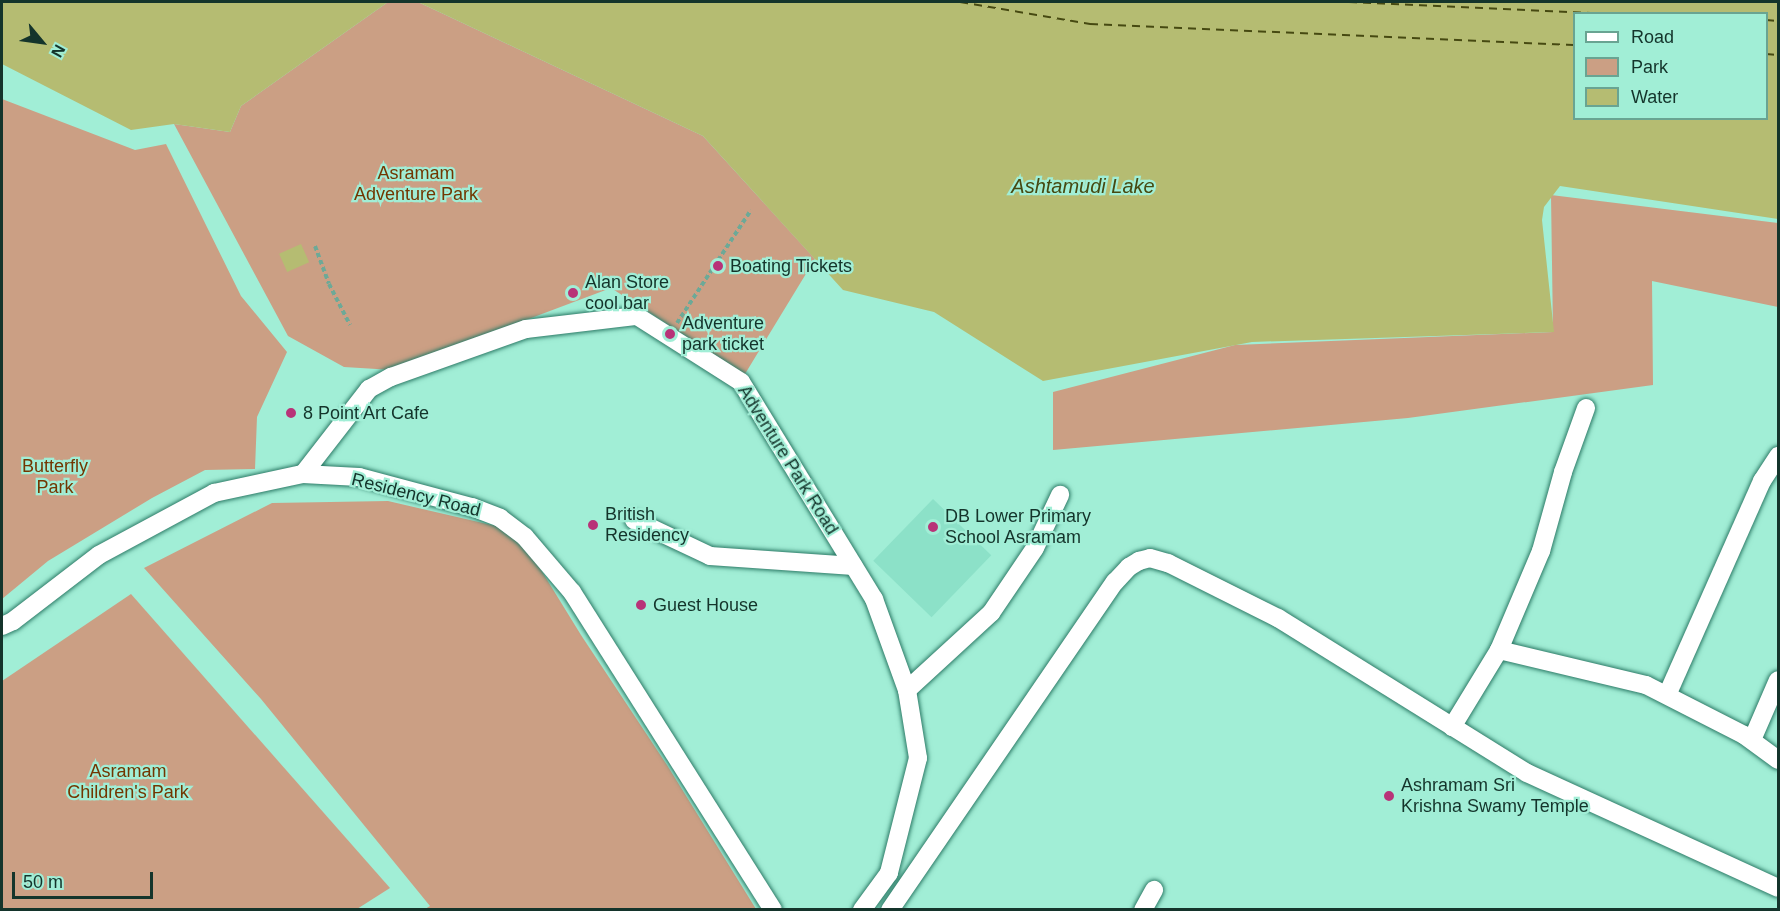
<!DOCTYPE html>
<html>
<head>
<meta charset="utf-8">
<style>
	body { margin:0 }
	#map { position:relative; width:1780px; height:911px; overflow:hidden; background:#a1eed6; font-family:Helvetica,sans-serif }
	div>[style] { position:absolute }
	.built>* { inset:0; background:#8ce1c8; transform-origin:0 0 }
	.green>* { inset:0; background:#cb9f84 }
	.water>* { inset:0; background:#b5bc72; transform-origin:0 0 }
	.ferry>* { height:1.5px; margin-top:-0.75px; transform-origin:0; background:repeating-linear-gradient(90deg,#464911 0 8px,transparent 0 14px) }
	.path>* { height:4px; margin-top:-2px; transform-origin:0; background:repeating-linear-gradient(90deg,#6da997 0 4.5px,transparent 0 7.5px) }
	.roads { filter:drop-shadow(0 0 2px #2d7b67) drop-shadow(0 0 2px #2d7b67) }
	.minor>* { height:18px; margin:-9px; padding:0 9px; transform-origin:9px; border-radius:9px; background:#fff }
	.dots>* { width:16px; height:16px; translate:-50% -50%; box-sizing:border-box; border:3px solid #a1eed6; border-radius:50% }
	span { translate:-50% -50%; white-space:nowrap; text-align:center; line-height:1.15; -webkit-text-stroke:4.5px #a1eed6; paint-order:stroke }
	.park-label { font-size:18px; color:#723601 }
	.poi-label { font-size:18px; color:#14342b }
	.left { translate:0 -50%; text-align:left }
	.street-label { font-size:18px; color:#14342b }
	.water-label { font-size:20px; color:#464911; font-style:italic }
	.frame { position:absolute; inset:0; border:3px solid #14342b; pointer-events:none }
	.legend { position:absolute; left:1573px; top:12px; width:195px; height:108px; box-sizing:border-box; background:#a1eed6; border:2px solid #69a492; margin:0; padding:8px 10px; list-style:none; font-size:18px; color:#14342b }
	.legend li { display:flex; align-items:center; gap:12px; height:30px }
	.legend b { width:30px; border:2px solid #69a492 }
	.north { position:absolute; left:12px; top:12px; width:60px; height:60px; -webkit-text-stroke:4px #a1eed6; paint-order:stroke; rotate:119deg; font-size:16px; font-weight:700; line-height:24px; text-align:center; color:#14342b }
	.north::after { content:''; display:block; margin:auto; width:21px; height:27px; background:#14342b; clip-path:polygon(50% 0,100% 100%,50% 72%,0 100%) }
	.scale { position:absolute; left:12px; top:872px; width:141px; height:27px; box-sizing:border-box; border:3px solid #14342b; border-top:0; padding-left:8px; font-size:18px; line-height:21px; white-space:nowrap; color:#14342b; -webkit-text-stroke:4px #a1eed6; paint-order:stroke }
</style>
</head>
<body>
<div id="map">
	<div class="built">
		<i style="left:933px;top:499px;width:81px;height:86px;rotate:44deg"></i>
	</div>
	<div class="green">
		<i style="clip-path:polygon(388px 2px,418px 2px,703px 136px,815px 259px,745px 374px,611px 288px,393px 370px,344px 367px,288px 336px,174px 124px,230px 132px,241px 106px)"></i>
		<i style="clip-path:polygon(2px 99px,135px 150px,166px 144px,241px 296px,287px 352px,257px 417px,255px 469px,205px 470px,152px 498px,48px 561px,2px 599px)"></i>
		<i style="clip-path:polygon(1551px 195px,1778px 223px,1778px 307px,1652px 281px,1653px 385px,1408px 418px,1053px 450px,1053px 392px,1235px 345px,1553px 332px)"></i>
		<i style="clip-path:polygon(388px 501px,517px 531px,581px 635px,667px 765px,756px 909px,425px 909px,430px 906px,261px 699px,144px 568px,272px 503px)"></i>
		<i style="clip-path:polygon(131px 594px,390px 888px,357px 909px,2px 909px,2px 681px)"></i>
	</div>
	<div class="water">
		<i style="clip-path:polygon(2px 2px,388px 2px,241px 106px,230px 132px,174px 124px,131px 130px,2px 64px)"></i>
		<i style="clip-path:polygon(evenodd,418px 2px,1778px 2px,1778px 219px,1560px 186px,1544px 207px,1542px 220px,1554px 332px,1252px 342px,1043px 381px,934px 312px,843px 290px,703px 136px,418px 2px,1574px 14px,1766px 14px,1766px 118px,1574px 118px,1574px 14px)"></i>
		<i style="left:301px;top:244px;width:20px;height:24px;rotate:66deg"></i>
	</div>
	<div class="ferry">
		<i style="left:960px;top:2px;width:132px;rotate:9.6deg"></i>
		<i style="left:1090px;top:24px;width:484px;rotate:2.5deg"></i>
		<i style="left:1349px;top:2px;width:264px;rotate:2.6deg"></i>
		<i style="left:1766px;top:20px;width:12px;rotate:5deg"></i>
		<i style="left:1766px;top:54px;width:12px;rotate:5deg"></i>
	</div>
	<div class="path">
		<i style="left:315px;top:246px;width:40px;rotate:69.8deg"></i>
		<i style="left:329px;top:284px;width:46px;rotate:62.9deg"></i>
		<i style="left:677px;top:323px;width:135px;rotate:-56.8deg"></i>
	</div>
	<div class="roads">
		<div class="minor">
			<i style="left:303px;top:474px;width:108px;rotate:-52.2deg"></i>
			<i style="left:369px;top:389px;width:25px;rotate:-29deg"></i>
			<i style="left:391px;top:377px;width:143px;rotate:-19.6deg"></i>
			<i style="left:526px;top:329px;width:112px;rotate:-6.7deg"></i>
			<i style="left:637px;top:316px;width:123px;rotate:32.4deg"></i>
			<i style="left:741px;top:382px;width:255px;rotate:58.5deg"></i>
			<i style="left:874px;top:599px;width:97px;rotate:70.1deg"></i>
			<i style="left:907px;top:690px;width:69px;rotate:80.8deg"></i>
			<i style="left:918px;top:758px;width:119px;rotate:104.2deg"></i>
			<i style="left:889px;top:873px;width:46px;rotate:126.1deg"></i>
			<i style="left:634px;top:520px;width:84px;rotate:25.3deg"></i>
			<i style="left:710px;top:556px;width:144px;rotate:4deg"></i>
			<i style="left:2px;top:626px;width:12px;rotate:-24deg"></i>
			<i style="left:13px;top:621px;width:108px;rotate:-37.5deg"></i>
			<i style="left:99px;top:555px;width:131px;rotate:-28.3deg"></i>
			<i style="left:214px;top:493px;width:91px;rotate:-12.1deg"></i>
			<i style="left:303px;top:474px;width:56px;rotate:3.1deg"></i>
			<i style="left:359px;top:477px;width:117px;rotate:14.9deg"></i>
			<i style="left:472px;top:507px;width:30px;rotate:21deg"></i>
			<i style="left:500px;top:518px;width:31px;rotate:37deg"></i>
			<i style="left:525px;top:537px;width:72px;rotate:49.5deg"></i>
			<i style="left:572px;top:592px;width:376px;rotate:57.7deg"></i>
			<i style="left:1499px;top:650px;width:151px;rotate:13.4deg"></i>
			<i style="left:1646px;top:685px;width:110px;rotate:27deg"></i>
			<i style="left:1744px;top:735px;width:42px;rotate:36.3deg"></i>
			<i style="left:907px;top:690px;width:114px;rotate:-42.5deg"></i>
			<i style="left:991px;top:613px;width:78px;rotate:-55.9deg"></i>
			<i style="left:1035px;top:548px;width:59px;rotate:-64.7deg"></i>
			<i style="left:1668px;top:693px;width:232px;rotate:-66.1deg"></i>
			<i style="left:1762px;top:481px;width:30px;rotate:-57deg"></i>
			<i style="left:1452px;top:727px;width:90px;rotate:-58.6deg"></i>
			<i style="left:1499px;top:650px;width:108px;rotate:-67deg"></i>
			<i style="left:1541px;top:551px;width:82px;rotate:-74.4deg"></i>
			<i style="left:1563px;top:472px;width:68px;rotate:-70.2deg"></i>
			<i style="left:1752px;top:740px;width:65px;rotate:-66.6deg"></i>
			<i style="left:890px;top:910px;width:398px;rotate:-55.6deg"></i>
			<i style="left:1115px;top:582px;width:21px;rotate:-47deg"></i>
			<i style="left:1129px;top:567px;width:12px;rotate:-31deg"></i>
			<i style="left:1139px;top:561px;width:11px;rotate:-15deg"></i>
			<i style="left:1150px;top:558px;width:19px;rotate:16deg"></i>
			<i style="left:1168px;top:563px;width:123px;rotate:26.6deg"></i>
			<i style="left:1278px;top:618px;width:293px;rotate:31.9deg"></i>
			<i style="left:1527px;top:773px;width:276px;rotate:24.6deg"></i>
			<i style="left:1143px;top:910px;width:23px;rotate:-61deg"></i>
		</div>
	</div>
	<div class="dots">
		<i style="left:718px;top:266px;background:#b83378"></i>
		<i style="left:573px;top:293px;background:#b83378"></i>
		<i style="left:670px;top:334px;background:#b83378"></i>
		<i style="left:291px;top:413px;background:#b83378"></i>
		<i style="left:593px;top:525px;background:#b83378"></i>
		<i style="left:933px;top:527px;background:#b83378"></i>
		<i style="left:641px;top:605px;background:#b83378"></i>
		<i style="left:1389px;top:796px;background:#b83378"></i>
	</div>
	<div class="park-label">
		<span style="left:416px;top:184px">Asramam<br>Adventure Park</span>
		<span style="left:55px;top:477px">Butterfly<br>Park</span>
		<span style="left:128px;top:782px">Asramam<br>Children's Park</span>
	</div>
	<div class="poi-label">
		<span class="left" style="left:730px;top:266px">Boating Tickets</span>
		<span class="left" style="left:585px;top:293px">Alan Store<br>cool bar</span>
		<span class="left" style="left:682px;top:334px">Adventure<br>park ticket</span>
		<span class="left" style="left:303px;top:413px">8 Point Art Cafe</span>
		<span class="left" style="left:605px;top:525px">British<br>Residency</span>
		<span class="left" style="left:945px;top:527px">DB Lower Primary<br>School Asramam</span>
		<span class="left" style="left:653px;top:605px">Guest House</span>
		<span class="left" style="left:1401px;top:796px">Ashramam Sri<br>Krishna Swamy Temple</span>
	</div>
	<div class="street-label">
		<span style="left:788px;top:460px;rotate:58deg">Adventure Park Road</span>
		<span style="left:416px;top:495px;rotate:14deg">Residency Road</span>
	</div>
	<div class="water-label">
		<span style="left:1083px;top:186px">Ashtamudi Lake</span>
	</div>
	<div class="frame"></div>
	<ul class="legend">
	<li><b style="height:8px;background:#fff"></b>Road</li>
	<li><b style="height:16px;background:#cb9f84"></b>Park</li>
	<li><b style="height:16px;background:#b5bc72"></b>Water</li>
	</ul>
	<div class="north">N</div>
	<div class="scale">50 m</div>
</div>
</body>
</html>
